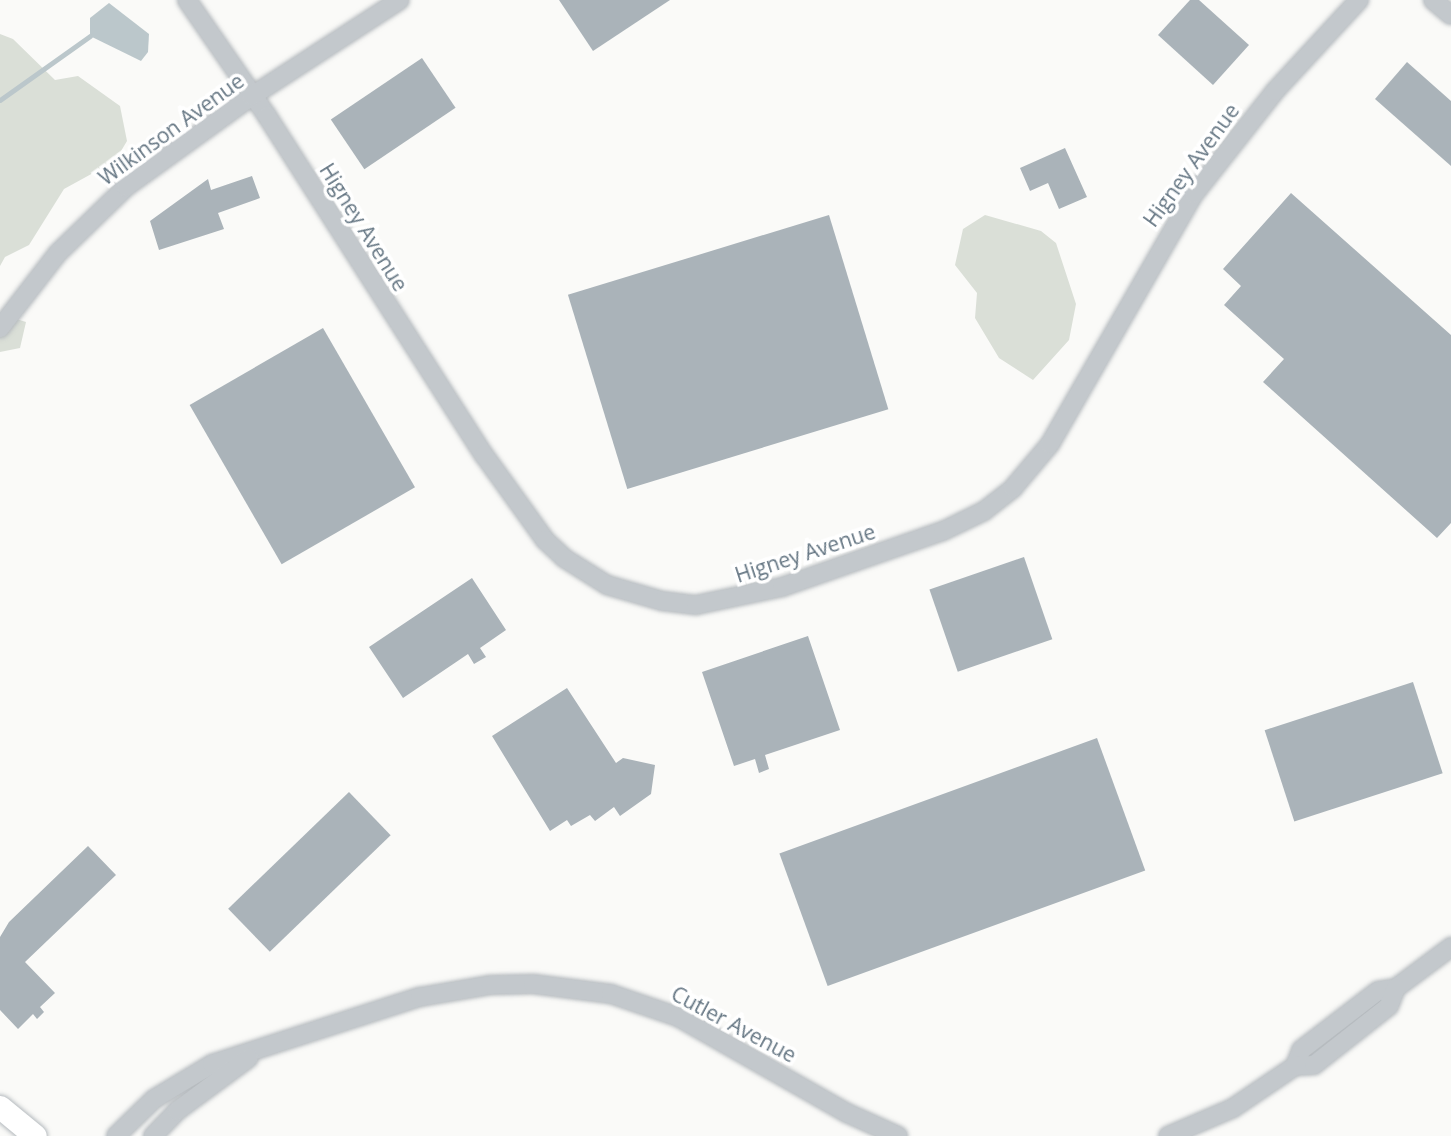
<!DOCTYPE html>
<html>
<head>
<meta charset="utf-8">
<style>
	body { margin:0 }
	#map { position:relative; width:1451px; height:1136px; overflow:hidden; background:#fafaf8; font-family:"Open Sans",sans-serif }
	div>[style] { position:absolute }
	.green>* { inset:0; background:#dadfd7 }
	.water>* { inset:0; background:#bbc7cb }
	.stream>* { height:4.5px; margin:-2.25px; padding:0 2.25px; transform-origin:2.25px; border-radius:2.25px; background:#bbc7cb }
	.building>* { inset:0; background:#aab3b9; transform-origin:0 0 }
	.roads { filter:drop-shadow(0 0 2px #b5babe) drop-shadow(0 0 2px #b5babe) }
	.minor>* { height:18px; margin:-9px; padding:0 9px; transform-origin:9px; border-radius:9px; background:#c3c8cc }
	.major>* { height:23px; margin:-11.5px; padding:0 11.5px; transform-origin:11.5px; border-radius:11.5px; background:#fff }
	span { translate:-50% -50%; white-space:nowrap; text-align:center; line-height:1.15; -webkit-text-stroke:7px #fff; paint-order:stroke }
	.street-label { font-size:21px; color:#657683 }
</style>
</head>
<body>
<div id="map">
	<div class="green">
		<i style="clip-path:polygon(0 34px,13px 39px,55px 80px,78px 76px,120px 106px,127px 141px,115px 161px,64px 189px,29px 245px,5px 257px,0 266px)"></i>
		<i style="clip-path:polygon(985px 215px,1041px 231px,1056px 243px,1076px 304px,1069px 340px,1033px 380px,999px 358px,975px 318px,977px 293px,955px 265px,963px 229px)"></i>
		<i style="clip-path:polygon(0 314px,26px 322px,20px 348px,0 352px)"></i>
	</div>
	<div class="water">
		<i style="clip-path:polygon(109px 3px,149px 34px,148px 52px,141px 61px,90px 36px,90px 18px)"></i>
	</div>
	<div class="stream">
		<i style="left:0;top:100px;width:110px;rotate:-35.4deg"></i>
	</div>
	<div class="building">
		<i style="clip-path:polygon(559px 0,670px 0,593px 51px)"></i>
		<i style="clip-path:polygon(1190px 0,1199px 0,1249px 45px,1213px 85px,1158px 35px)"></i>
		<i style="left:422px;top:58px;width:60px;height:110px;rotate:56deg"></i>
		<i style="clip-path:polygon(1407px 62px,1451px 101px,1451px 166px,1375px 99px)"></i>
		<i style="clip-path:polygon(1065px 148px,1087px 197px,1059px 209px,1048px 183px,1030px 191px,1020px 168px)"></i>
		<i style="clip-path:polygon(252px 176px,260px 198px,218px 213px,224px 229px,159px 250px,150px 221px,208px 179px,211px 190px)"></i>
		<i style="clip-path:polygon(1291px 193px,1451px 335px,1451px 523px,1437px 538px,1263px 382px,1284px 359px,1224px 305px,1241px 286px,1223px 269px)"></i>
		<i style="left:829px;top:215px;width:203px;height:273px;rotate:73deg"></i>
		<i style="left:323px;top:328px;width:184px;height:154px;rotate:60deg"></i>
		<i style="left:1024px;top:557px;width:87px;height:100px;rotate:71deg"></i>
		<i style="clip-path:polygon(472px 578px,506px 630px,480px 648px,486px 657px,474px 664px,468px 654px,403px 698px,369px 647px)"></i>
		<i style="clip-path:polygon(808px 636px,840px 730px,765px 755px,769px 769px,759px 773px,755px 759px,734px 766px,702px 672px)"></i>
		<i style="left:1413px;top:682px;width:96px;height:156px;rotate:72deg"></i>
		<i style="clip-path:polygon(567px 688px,616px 763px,623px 758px,655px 765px,651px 794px,620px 816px,614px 807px,595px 821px,590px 815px,571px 826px,567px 820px,550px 831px,492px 736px)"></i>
		<i style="left:1097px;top:738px;width:141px;height:338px;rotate:70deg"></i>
		<i style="left:349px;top:792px;width:60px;height:168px;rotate:46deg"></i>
		<i style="clip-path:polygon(88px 846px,116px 875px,25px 962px,55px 993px,40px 1007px,44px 1012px,37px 1019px,33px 1014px,18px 1029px,0 1010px,0 937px,9px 922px)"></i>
	</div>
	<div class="roads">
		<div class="minor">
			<i style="left:187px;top:0;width:141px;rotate:55.4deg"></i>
			<i style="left:267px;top:116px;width:403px;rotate:57.4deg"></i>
			<i style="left:484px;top:455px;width:105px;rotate:54.3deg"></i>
			<i style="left:545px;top:540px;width:26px;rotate:43deg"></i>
			<i style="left:564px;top:558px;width:51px;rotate:32.1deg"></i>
			<i style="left:607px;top:585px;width:57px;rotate:16.2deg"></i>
			<i style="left:662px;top:601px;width:34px;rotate:7deg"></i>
			<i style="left:696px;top:605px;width:88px;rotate:-11.8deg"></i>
			<i style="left:782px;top:587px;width:170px;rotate:-19.2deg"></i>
			<i style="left:943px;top:531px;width:46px;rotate:-26deg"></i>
			<i style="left:984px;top:511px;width:37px;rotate:-38deg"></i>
			<i style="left:1013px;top:488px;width:57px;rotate:-49.9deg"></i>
			<i style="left:1050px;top:444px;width:289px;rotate:-60.1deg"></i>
			<i style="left:1194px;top:194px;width:131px;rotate:-51.8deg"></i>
			<i style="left:1275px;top:91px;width:124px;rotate:-47.3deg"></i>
			<i style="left:1433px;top:0;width:23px;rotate:40deg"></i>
			<i style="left:0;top:328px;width:95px;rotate:-52.3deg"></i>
			<i style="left:58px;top:253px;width:95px;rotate:-44.1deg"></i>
			<i style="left:126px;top:187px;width:155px;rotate:-35.8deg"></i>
			<i style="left:252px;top:96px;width:176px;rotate:-33deg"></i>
			<i style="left:1295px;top:1066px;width:17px;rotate:-69deg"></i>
			<i style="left:1301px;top:1050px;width:97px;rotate:-37.5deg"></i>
			<i style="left:1378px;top:991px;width:18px;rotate:-9deg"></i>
			<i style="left:1396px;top:988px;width:69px;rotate:-36.7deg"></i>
			<i style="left:116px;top:1136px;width:53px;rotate:-44.2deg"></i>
			<i style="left:154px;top:1099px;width:68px;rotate:-31.1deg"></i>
			<i style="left:212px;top:1064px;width:219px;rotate:-17.9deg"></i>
			<i style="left:420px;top:997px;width:72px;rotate:-9.6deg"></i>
			<i style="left:491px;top:985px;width:42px;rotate:-1.4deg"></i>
			<i style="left:533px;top:984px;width:79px;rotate:7.3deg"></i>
			<i style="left:611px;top:994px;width:71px;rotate:18.9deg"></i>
			<i style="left:678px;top:1017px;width:194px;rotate:29.6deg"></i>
			<i style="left:847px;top:1113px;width:56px;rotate:24.3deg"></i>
			<i style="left:153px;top:1136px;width:35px;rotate:-46deg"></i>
			<i style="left:177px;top:1111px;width:89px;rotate:-36.4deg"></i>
			<i style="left:1168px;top:1136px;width:71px;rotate:-23.3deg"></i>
			<i style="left:1233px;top:1108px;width:75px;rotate:-34.1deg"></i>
			<i style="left:1295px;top:1066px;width:19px;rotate:-3deg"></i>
			<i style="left:1314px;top:1065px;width:95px;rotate:-38.2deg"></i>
			<i style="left:1389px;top:1006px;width:19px;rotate:-69deg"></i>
		</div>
		<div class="major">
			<i style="left:0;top:1107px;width:45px;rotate:39.6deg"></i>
		</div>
	</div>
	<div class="street-label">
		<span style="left:171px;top:129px;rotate:-36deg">Wilkinson Avenue</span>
		<span style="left:1191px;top:165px;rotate:-54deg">Higney Avenue</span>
		<span style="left:364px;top:227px;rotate:58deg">Higney Avenue</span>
		<span style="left:805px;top:553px;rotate:-18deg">Higney Avenue</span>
		<span style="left:734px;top:1024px;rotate:28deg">Cutler Avenue</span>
	</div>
</div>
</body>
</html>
